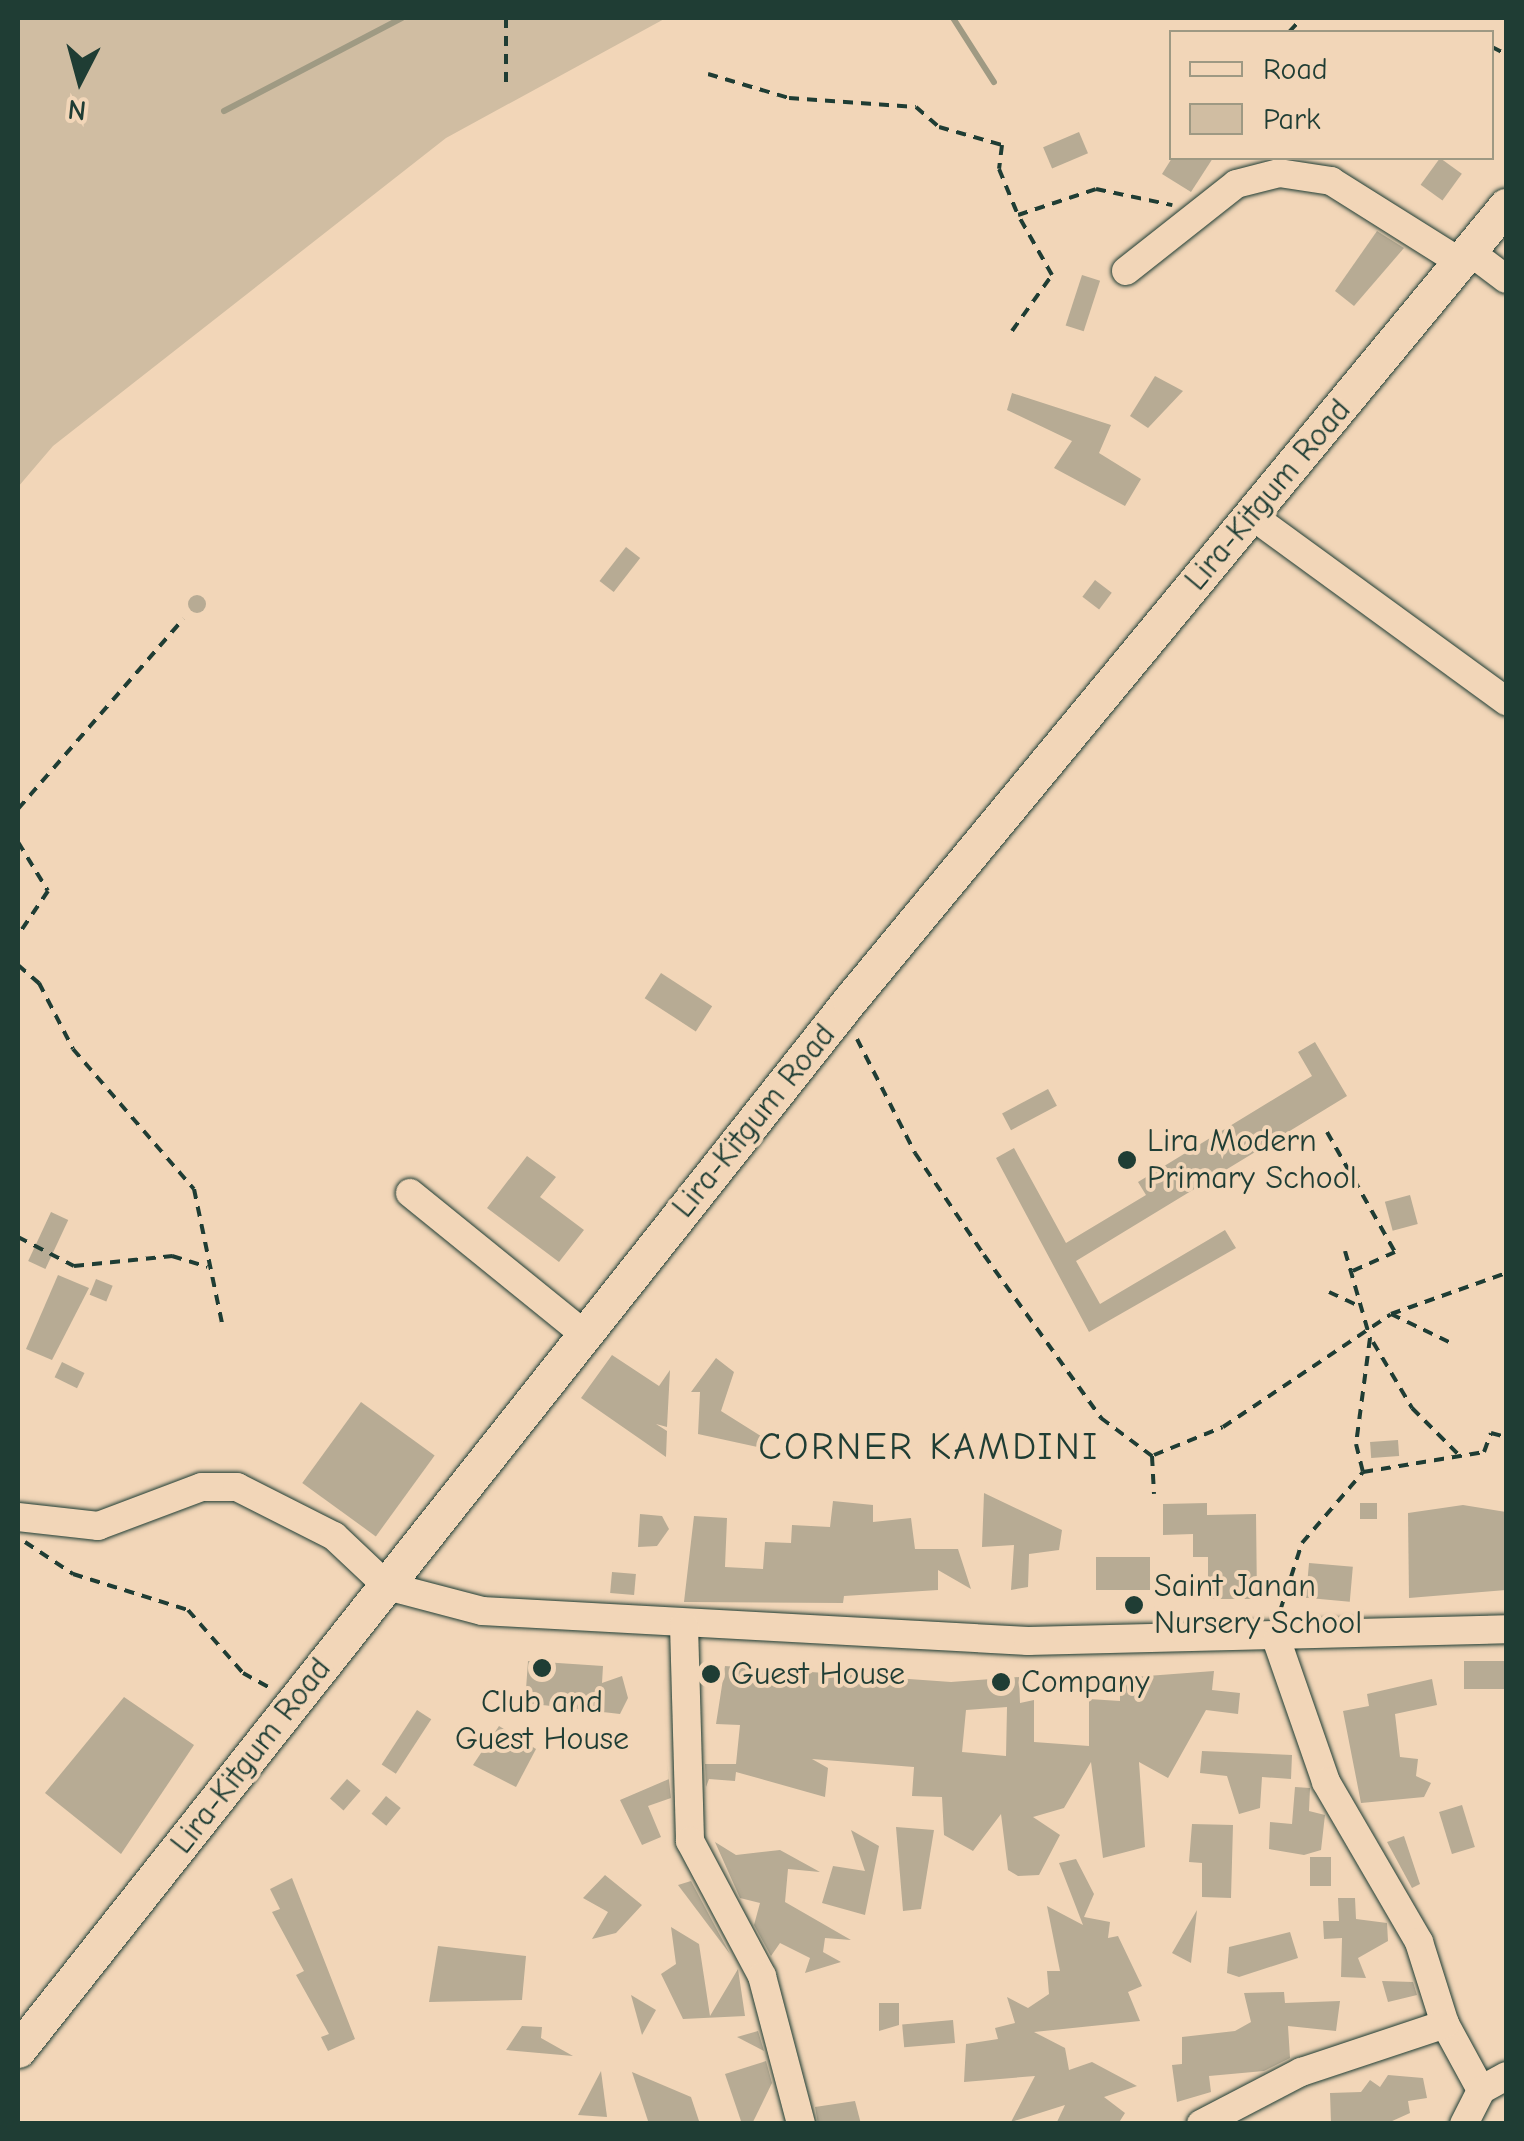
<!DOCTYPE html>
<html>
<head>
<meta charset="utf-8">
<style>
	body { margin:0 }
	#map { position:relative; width:1524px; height:2141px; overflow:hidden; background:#f2d6b8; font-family:"Comic Neue",sans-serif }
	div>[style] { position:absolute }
	.green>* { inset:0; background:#d0bda2 }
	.stream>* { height:6px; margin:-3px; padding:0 3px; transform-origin:3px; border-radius:3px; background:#9f9a83 }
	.building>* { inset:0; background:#b7ab94; transform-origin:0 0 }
	.round { border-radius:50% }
	.path>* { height:4px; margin-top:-2px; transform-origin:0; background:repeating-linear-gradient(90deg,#1f3d34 0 10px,transparent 0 18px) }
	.roads { filter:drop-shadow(0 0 2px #1f3d34) drop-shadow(0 0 2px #1f3d34) }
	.minor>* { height:28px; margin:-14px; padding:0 14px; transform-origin:14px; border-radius:14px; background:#f2d6b8 }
	.major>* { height:35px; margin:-17.5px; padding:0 17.5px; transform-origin:17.5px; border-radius:17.5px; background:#f2d6b8 }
	.dots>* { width:28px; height:28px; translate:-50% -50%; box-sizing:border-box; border:5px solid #f2d6b8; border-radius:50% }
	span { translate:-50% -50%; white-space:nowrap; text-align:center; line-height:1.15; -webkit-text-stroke:8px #f2d6b8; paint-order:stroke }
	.street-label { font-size:32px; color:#1f3d34 }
	.poi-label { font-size:32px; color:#1f3d34 }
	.left { translate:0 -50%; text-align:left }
	.quarter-label { font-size:38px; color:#1f3d34; letter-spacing:2.5px }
	.frame { position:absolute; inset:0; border:20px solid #1f3d34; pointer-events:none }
	.legend { position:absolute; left:1169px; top:30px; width:325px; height:130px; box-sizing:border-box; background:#f2d6b8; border:2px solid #9e9983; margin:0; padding:12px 18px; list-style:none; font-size:30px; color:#1f3d34 }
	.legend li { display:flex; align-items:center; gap:20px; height:50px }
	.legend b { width:50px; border:2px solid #9e9983 }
	.north { position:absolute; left:30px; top:30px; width:100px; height:100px; -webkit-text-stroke:8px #f2d6b8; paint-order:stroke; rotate:186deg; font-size:28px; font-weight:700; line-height:40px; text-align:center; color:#1f3d34 }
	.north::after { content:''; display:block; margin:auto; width:35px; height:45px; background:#1f3d34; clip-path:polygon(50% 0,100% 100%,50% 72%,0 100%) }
</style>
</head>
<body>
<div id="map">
	<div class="green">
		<i style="clip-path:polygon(18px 18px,666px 18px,446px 138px,53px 446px,18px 487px)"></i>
	</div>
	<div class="stream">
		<i style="left:953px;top:18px;width:76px;rotate:57.4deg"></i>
		<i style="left:224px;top:111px;width:201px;rotate:-27.6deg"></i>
	</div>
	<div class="building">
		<i style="left:1079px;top:132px;width:23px;height:39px;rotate:67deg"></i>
		<i style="clip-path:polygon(1172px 158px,1213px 158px,1191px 192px,1162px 174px)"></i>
		<i style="left:1440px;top:158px;width:27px;height:33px;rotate:36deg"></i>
		<i style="clip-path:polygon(1377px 231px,1404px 248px,1354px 306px,1335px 291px)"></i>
		<i style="left:1082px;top:275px;width:19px;height:53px;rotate:18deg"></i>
		<i style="clip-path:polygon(1155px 376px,1183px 391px,1148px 428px,1130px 416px)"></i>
		<i style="clip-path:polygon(1012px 393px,1111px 425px,1099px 453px,1141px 479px,1125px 506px,1054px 468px,1072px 441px,1007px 410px)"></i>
		<i style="left:626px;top:547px;width:18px;height:43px;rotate:38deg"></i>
		<i style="left:1095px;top:580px;width:21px;height:21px;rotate:37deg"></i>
		<i class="round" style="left:188px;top:595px;width:18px;height:18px"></i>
		<i style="left:661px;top:973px;width:61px;height:30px;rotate:33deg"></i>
		<i style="clip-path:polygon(1315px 1042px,1347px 1096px,1076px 1261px,1100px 1304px,1225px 1230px,1236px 1248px,1089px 1332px,996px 1158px,1014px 1148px,1066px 1243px,1146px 1195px,1138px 1182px,1312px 1076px,1298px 1052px)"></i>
		<i style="left:1048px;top:1089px;width:19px;height:52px;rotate:62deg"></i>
		<i style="clip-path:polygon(527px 1156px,556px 1177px,540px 1197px,584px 1230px,559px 1262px,487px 1208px)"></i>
		<i style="left:1410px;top:1195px;width:30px;height:26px;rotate:75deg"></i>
		<i style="left:51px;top:1212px;width:19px;height:54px;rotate:25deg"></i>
		<i style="clip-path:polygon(58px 1275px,89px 1288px,52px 1360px,26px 1349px)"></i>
		<i style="left:96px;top:1279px;width:18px;height:17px;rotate:22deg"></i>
		<i style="clip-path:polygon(612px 1355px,659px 1386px,670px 1370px,667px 1427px,656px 1424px,667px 1431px,666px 1457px,581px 1398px)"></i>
		<i style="clip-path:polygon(716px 1358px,734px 1372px,721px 1411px,764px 1438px,762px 1448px,698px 1434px,700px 1392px,691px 1392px)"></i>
		<i style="left:62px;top:1362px;width:25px;height:17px;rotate:26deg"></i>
		<i style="left:361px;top:1402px;width:91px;height:100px;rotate:36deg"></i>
		<i style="left:1398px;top:1440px;width:16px;height:28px;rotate:86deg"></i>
		<i style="clip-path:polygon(984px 1493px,1062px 1530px,1059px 1550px,1029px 1554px,1028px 1587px,1011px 1590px,1014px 1545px,982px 1547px)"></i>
		<i style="clip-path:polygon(833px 1501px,873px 1505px,873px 1522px,911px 1518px,915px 1549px,958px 1549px,971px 1589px,938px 1570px,938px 1590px,844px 1596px,843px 1603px,684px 1602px,694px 1516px,727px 1518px,725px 1567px,763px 1569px,765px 1542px,791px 1543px,792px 1525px,830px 1527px)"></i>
		<i style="clip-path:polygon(1207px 1503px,1207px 1515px,1256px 1514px,1257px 1599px,1208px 1599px,1208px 1557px,1193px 1557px,1193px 1534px,1163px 1535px,1163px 1504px)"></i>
		<i style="left:1360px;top:1503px;width:17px;height:16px"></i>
		<i style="clip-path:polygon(1463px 1505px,1506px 1512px,1506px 1590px,1409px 1598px,1408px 1513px)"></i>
		<i style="clip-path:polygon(640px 1514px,662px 1516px,669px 1529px,657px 1546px,638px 1547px)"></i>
		<i style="left:1096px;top:1557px;width:54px;height:33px"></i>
		<i style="left:1309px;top:1563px;width:44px;height:35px;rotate:5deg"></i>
		<i style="left:612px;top:1572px;width:24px;height:21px;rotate:5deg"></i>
		<i style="clip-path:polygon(528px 1661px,603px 1666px,602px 1683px,622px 1676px,628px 1698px,620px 1714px,525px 1703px)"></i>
		<i style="left:1506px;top:1661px;width:28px;height:42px;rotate:90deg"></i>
		<i style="clip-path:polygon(evenodd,725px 1666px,951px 1682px,1019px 1677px,1020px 1703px,1034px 1700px,1034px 1742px,1089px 1746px,1089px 1699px,1120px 1701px,1120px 1678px,1214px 1671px,1212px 1690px,1240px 1693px,1238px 1714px,1206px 1710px,1168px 1778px,1139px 1762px,1145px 1847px,1103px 1858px,1091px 1762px,1064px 1808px,1033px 1817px,1060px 1835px,1039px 1875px,1018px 1876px,1008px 1870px,1001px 1814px,973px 1851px,944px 1835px,942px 1797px,912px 1796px,914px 1767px,812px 1759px,828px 1768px,825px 1797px,736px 1772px,735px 1781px,709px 1779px,706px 1787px,705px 1764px,736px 1764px,740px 1725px,716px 1724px,725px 1666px,1007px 1707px,1006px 1756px,962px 1752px,966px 1710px,1007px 1707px)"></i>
		<i style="clip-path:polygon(1432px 1679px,1437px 1705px,1395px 1714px,1400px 1757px,1418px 1759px,1416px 1776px,1431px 1783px,1424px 1797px,1361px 1803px,1343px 1711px,1369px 1706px,1367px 1694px)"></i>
		<i style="clip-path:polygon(124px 1697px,194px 1745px,121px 1854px,45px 1793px)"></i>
		<i style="left:417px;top:1710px;width:17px;height:65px;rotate:33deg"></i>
		<i style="clip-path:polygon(499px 1726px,536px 1749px,516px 1787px,473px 1765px)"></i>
		<i style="clip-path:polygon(1202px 1751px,1292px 1755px,1291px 1779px,1262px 1777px,1260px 1808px,1239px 1814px,1227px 1776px,1200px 1773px)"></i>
		<i style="clip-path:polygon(667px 1763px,671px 1798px,648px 1806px,661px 1837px,642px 1845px,620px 1800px,669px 1779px)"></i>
		<i style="left:347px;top:1779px;width:18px;height:26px;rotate:41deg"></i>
		<i style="clip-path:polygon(1295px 1787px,1310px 1788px,1309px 1811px,1325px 1815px,1321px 1850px,1304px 1855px,1269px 1849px,1270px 1822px,1292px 1824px)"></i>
		<i style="left:386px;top:1796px;width:19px;height:23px;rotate:39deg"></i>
		<i style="left:1462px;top:1805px;width:44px;height:24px;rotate:73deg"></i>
		<i style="clip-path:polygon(1192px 1824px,1233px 1825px,1231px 1898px,1202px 1897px,1202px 1863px,1189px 1862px)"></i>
		<i style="clip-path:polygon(896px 1827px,934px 1830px,921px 1909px,903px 1911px)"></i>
		<i style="clip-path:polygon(851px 1830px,879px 1846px,865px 1915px,822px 1903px,833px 1866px,865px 1871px)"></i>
		<i style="clip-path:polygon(1404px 1836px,1420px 1884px,1412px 1888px,1387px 1842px)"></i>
		<i style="clip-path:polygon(715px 1842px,736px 1855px,780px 1850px,820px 1872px,788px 1869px,785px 1902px,851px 1940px,825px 1938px,823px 1952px,841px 1962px,805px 1973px,810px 1958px,780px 1943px,771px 1956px,754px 1925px,760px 1903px,740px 1898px)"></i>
		<i style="left:1310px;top:1857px;width:21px;height:29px"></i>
		<i style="clip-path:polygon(1076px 1859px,1094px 1894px,1084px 1917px,1110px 1922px,1108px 1938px,1118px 1936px,1142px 1986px,1128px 1992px,1140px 2021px,1034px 2032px,1065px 2048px,1069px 2070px,1092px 2062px,1137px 2086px,1104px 2097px,1125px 2113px,1118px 2124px,1056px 2124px,1065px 2105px,1011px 2122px,1035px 2076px,964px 2082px,966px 2044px,998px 2039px,995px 2028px,1015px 2023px,1007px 1997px,1028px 2008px,1049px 1994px,1047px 1971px,1060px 1971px,1047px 1906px,1083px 1925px,1059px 1863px)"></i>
		<i style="clip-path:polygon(605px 1875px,642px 1905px,616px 1933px,592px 1939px,608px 1912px,583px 1898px)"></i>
		<i style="clip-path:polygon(292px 1878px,355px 2039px,328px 2051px,321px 2037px,329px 2034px,296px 1975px,304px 1971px,272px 1912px,280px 1909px,270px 1889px)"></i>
		<i style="clip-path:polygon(691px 1881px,730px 1954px,678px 1885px)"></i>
		<i style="clip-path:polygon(1338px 1898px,1355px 1898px,1356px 1919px,1387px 1923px,1388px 1941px,1358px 1958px,1366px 1978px,1341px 1977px,1342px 1938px,1324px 1939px,1323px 1921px,1339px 1921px)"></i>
		<i style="clip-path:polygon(1197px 1910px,1191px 1963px,1172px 1953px)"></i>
		<i style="clip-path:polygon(671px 1927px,699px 1944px,710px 2016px,738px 1969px,745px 2016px,683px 2019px,661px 1974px,676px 1964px)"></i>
		<i style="clip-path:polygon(1290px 1932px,1298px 1958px,1239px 1977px,1227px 1973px,1229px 1947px)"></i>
		<i style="clip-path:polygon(438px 1946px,526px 1956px,522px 2000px,429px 2002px)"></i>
		<i style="clip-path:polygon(1382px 1981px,1413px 1982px,1417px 1995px,1388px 2002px)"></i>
		<i style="clip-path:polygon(1284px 1992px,1285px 2003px,1340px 2001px,1336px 2031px,1288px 2026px,1290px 2058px,1264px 2071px,1209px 2076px,1211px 2092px,1177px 2102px,1172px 2065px,1182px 2064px,1182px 2037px,1235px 2031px,1251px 2022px,1244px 1993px)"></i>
		<i style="clip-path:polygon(631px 1995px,656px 2010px,642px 2035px)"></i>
		<i style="clip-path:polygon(879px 2003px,899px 2003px,899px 2025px,879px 2031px)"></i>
		<i style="left:953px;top:2020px;width:23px;height:51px;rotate:85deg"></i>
		<i style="clip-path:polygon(522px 2026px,542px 2027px,541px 2038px,573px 2056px,506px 2050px)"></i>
		<i style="clip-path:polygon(758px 2031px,764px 2051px,737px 2037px)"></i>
		<i style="clip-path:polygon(766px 2061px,772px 2083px,752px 2124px,742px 2124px,725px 2074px)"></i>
		<i style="clip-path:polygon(601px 2071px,607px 2117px,578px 2115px)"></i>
		<i style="clip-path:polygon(632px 2072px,691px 2097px,700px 2124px,649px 2124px)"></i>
		<i style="clip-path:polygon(1388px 2075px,1423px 2078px,1427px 2098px,1408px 2101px,1410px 2113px,1390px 2122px,1331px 2123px,1330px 2093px,1361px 2092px,1370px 2080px,1380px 2087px)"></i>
		<i style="clip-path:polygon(855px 2101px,861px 2124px,818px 2124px,815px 2107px)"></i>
	</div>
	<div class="path">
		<i style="left:506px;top:18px;width:68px;rotate:90deg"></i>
		<i style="left:1289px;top:32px;width:19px;rotate:-47deg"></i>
		<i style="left:1492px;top:47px;width:16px;rotate:27deg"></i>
		<i style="left:708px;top:74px;width:84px;rotate:16.5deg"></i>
		<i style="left:789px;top:98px;width:127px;rotate:4.1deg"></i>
		<i style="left:916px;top:107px;width:30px;rotate:41deg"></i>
		<i style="left:939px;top:127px;width:66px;rotate:15.9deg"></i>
		<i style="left:1002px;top:145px;width:24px;rotate:97deg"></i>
		<i style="left:999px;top:169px;width:50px;rotate:67.6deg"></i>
		<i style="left:1012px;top:331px;width:69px;rotate:-54.5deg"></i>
		<i style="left:1052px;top:275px;width:69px;rotate:-119.5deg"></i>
		<i style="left:1018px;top:215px;width:82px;rotate:-18.4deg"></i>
		<i style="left:1096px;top:189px;width:78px;rotate:11.9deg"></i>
		<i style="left:18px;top:809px;width:252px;rotate:-49deg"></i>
		<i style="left:18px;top:842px;width:57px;rotate:58.5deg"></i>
		<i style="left:48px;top:891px;width:53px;rotate:124.3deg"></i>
		<i style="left:18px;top:965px;width:28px;rotate:41deg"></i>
		<i style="left:39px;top:983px;width:74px;rotate:62.7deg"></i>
		<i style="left:73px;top:1049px;width:185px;rotate:49.2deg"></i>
		<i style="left:194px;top:1189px;width:137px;rotate:78.2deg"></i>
		<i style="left:857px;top:1039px;width:128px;rotate:63deg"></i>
		<i style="left:915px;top:1153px;width:123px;rotate:55.9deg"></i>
		<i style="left:984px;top:1255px;width:201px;rotate:54.3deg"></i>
		<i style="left:1101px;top:1418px;width:64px;rotate:36.7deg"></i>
		<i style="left:1152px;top:1456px;width:38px;rotate:87deg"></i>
		<i style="left:1327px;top:1132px;width:138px;rotate:60.5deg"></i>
		<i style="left:1395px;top:1252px;width:51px;rotate:155.9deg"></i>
		<i style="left:18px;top:1237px;width:63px;rotate:27.4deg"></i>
		<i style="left:74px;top:1266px;width:99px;rotate:-5.8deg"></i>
		<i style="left:172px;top:1256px;width:37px;rotate:17deg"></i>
		<i style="left:1345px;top:1251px;width:91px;rotate:74deg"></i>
		<i style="left:1370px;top:1338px;width:107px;rotate:97.5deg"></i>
		<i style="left:1356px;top:1444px;width:29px;rotate:76deg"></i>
		<i style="left:1329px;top:1292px;width:33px;rotate:25deg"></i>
		<i style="left:1391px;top:1314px;width:69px;rotate:25.8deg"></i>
		<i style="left:1373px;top:1342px;width:77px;rotate:59.4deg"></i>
		<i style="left:1412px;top:1408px;width:68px;rotate:45deg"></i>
		<i style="left:1154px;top:1455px;width:74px;rotate:-22.1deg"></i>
		<i style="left:1223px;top:1427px;width:202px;rotate:-33.9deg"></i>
		<i style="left:1391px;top:1314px;width:122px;rotate:-19.6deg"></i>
		<i style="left:25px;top:1542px;width:58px;rotate:33.7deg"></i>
		<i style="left:73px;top:1574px;width:121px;rotate:17.4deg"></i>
		<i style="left:188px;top:1610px;width:84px;rotate:48.9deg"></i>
		<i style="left:243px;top:1673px;width:29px;rotate:29deg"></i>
		<i style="left:1280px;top:1611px;width:71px;rotate:-72.1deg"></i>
		<i style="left:1302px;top:1543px;width:94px;rotate:-49.3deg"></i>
		<i style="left:1363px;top:1472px;width:123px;rotate:-9.4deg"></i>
		<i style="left:1484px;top:1452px;width:20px;rotate:-70deg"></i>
		<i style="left:1491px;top:1433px;width:16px;rotate:15deg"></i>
	</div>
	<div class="roads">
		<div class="minor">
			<i style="left:1469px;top:251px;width:46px;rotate:37.1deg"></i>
			<i style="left:1126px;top:271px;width:140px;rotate:-38.3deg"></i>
			<i style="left:1236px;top:184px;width:44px;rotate:-14.3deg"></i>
			<i style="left:1279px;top:173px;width:53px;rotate:8.7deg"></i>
			<i style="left:1331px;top:181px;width:152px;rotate:32.1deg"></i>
			<i style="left:1251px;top:515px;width:316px;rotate:36.1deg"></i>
			<i style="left:410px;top:1193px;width:224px;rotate:39deg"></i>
			<i style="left:18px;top:1517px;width:81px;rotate:6.4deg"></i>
			<i style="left:98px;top:1526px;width:111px;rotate:-20.6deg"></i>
			<i style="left:202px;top:1487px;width:35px"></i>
			<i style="left:237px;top:1487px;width:109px;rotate:26.8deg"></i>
			<i style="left:334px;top:1536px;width:73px;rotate:43.3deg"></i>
			<i style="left:387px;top:1586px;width:98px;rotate:14.7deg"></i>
			<i style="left:482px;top:1611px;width:547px;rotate:3.14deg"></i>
			<i style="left:1028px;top:1641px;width:478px;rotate:-1.4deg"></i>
			<i style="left:684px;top:1625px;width:216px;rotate:88.4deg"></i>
			<i style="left:690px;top:1841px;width:153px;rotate:61.9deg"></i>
			<i style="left:762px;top:1976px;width:153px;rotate:75.2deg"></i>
			<i style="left:1277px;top:1641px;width:149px;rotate:70.8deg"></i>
			<i style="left:1326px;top:1782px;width:185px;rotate:59.8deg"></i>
			<i style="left:1419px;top:1942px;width:86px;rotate:72.4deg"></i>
			<i style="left:1445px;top:2024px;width:75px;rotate:61.4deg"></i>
			<i style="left:1201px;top:2124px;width:113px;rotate:-27.5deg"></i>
			<i style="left:1301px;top:2072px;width:152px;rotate:-18.4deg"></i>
			<i style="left:1464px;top:2124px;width:38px;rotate:-63deg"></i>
			<i style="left:1481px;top:2090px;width:29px;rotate:-29deg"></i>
		</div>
		<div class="major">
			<i style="left:18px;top:2050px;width:1340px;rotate:-51.61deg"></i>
			<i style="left:850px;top:1000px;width:1030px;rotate:-50.44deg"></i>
		</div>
	</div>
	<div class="dots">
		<i style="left:1127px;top:1160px;background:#1f3d34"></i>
		<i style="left:1134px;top:1605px;background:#1f3d34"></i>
		<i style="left:542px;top:1668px;background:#1f3d34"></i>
		<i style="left:711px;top:1674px;background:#1f3d34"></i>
		<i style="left:1001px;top:1682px;background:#1f3d34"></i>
	</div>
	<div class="street-label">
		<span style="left:1268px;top:495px;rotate:-50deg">Lira-Kitgum Road</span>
		<span style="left:754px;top:1121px;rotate:-51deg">Lira-Kitgum Road</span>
		<span style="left:251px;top:1756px;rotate:-52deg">Lira-Kitgum Road</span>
	</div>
	<div class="poi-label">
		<span class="left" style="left:1147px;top:1160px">Lira Modern<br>Primary School</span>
		<span class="left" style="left:1154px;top:1605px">Saint Janan<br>Nursery School</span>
		<span class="left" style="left:731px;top:1674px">Guest House</span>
		<span class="left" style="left:1021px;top:1682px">Company</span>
		<span style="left:542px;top:1721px">Club and<br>Guest House</span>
	</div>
	<div class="quarter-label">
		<span style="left:929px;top:1448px">CORNER KAMDINI</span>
	</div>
	<div class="frame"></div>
	<ul class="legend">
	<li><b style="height:12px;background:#f2d6b8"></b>Road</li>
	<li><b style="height:28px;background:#d0bda2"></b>Park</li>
	</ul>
	<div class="north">N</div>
</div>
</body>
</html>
